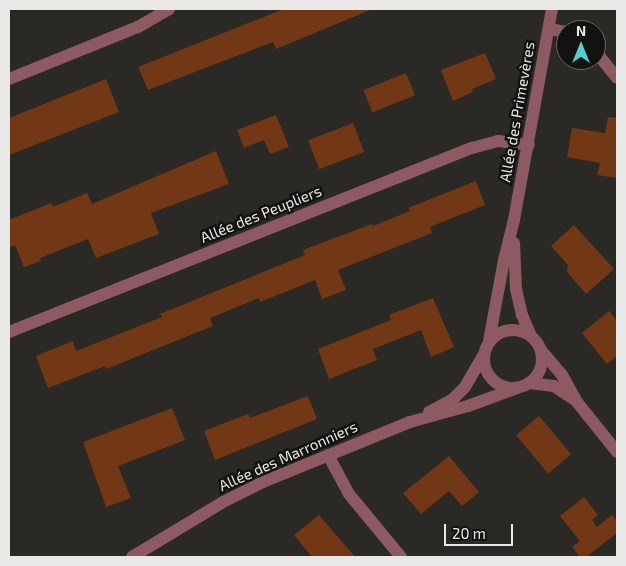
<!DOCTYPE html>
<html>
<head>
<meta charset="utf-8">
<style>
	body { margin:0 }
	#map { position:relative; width:626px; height:566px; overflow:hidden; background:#2b2925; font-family:"Exo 2",sans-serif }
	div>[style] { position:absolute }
	.building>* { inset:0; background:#723715; transform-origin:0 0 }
	.minor>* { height:12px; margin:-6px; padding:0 6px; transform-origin:6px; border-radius:6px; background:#8d5962 }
	.minor>.ring { margin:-6px; padding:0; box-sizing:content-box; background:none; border:12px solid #8d5962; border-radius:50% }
	span { translate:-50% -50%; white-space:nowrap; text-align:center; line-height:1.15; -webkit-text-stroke:5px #121210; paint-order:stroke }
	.street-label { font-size:15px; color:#eae8e6 }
	.frame { position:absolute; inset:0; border:10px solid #eae8e6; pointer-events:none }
	.north { position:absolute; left:556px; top:20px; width:50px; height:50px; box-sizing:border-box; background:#121210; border:1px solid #686866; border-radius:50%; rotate:0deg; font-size:14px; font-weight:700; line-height:20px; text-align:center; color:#eae8e6 }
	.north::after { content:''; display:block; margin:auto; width:18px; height:22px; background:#52cdd0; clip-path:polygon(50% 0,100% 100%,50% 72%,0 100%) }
	.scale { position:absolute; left:444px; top:524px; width:69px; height:22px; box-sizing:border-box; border:2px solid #eae8e6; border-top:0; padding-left:6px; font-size:15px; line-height:18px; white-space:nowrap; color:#eae8e6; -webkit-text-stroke:4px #121210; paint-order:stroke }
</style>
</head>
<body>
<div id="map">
	<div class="building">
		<i style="clip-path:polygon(284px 9px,370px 10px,276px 49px,273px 42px,148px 90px,138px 67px)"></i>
		<i style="clip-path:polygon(485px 53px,496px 79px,472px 89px,473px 92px,453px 101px,441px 70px)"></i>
		<i style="left:406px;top:73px;width:24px;height:46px;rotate:68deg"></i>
		<i style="clip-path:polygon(106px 79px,119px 112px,9px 155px,9px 118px)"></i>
		<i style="clip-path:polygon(276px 115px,289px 147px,270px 154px,264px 140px,244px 148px,237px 130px)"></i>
		<i style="clip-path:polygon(608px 117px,617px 118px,617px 178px,597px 175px,600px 163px,567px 157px,572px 128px,605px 133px)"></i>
		<i style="left:353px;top:123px;width:31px;height:48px;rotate:69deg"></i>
		<i style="clip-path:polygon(216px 151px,229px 184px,151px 213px,159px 234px,96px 258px,88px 239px,40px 258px,41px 261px,24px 267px,15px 245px,9px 248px,9px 220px,51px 203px,53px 207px,87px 193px,92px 204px)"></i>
		<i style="clip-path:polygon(476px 181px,485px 205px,430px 227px,432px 233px,338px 270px,346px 290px,322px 299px,315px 280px,260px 302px,259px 298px,210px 318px,213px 326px,106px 369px,105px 366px,48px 388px,36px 356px,73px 341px,76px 351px,162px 317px,160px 314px,305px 255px,303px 250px,372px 224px,373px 226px,410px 211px,408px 208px)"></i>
		<i style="clip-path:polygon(574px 225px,614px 269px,586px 294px,567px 272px,568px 265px,551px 246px)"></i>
		<i style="clip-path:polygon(433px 298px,454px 347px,431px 357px,421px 330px,373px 349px,377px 360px,329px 379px,318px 349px,391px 320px,389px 315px)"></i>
		<i style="clip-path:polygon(609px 311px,617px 321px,617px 356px,607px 364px,582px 333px)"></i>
		<i style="clip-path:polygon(308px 396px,317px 419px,215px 460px,204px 431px,248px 414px,250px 418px)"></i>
		<i style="clip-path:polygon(172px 408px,185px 440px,118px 466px,131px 498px,106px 507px,83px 442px)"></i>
		<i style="left:539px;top:416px;width:50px;height:30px;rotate:50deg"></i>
		<i style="clip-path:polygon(449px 456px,479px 492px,462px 506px,449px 491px,421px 514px,403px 493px)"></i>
		<i style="clip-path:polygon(584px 497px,598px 515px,592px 520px,597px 527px,612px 515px,617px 521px,617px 533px,586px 557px,580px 557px,572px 547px,580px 541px,560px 516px)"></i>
		<i style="clip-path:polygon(319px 515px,355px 557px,312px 557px,294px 535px)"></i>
	</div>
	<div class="minor">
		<i style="left:549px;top:29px;width:17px;rotate:10deg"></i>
		<i style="left:596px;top:52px;width:33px;rotate:51deg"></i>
		<i style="left:9px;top:79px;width:139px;rotate:-22deg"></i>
		<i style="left:138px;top:27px;width:36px;rotate:-30deg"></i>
		<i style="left:514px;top:243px;width:46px;rotate:87.5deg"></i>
		<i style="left:516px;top:289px;width:27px;rotate:77deg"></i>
		<i style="left:522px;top:315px;width:23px;rotate:67deg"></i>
		<i class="ring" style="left:484px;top:330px;width:46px;height:46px"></i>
		<i style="left:9px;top:332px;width:498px;rotate:-21.7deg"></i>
		<i style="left:472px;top:148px;width:27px;rotate:-15deg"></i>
		<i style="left:498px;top:141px;width:31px;rotate:7deg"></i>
		<i style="left:489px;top:341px;width:82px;rotate:-79.5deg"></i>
		<i style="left:504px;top:260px;width:41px;rotate:-76deg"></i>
		<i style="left:514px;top:220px;width:214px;rotate:-79.8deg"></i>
		<i style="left:541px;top:350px;width:33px;rotate:50deg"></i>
		<i style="left:562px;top:375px;width:31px;rotate:61deg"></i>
		<i style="left:577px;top:402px;width:64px;rotate:51.3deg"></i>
		<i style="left:529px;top:383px;width:25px;rotate:7deg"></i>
		<i style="left:554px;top:386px;width:23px;rotate:34deg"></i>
		<i style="left:429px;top:412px;width:27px;rotate:-28deg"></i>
		<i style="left:453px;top:399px;width:17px;rotate:-45deg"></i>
		<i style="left:465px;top:387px;width:36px;rotate:-60deg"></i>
		<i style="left:328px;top:455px;width:44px;rotate:61.7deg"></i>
		<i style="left:349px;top:494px;width:82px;rotate:50.5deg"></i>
		<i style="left:132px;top:557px;width:106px;rotate:-31.1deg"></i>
		<i style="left:223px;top:502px;width:45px;rotate:-26.6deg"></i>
		<i style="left:263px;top:482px;width:159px;rotate:-22.2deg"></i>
		<i style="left:410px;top:422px;width:60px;rotate:-15.4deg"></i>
		<i style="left:468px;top:406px;width:52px;rotate:-20.2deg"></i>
	</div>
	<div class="street-label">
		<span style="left:517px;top:112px;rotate:-80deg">Allée des Primevères</span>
		<span style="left:261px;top:214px;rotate:-22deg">Allée des Peupliers</span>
		<span style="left:288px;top:456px;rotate:-24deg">Allée des Marronniers</span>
	</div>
	<div class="frame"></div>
	<div class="north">N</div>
	<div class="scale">20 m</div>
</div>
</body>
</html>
